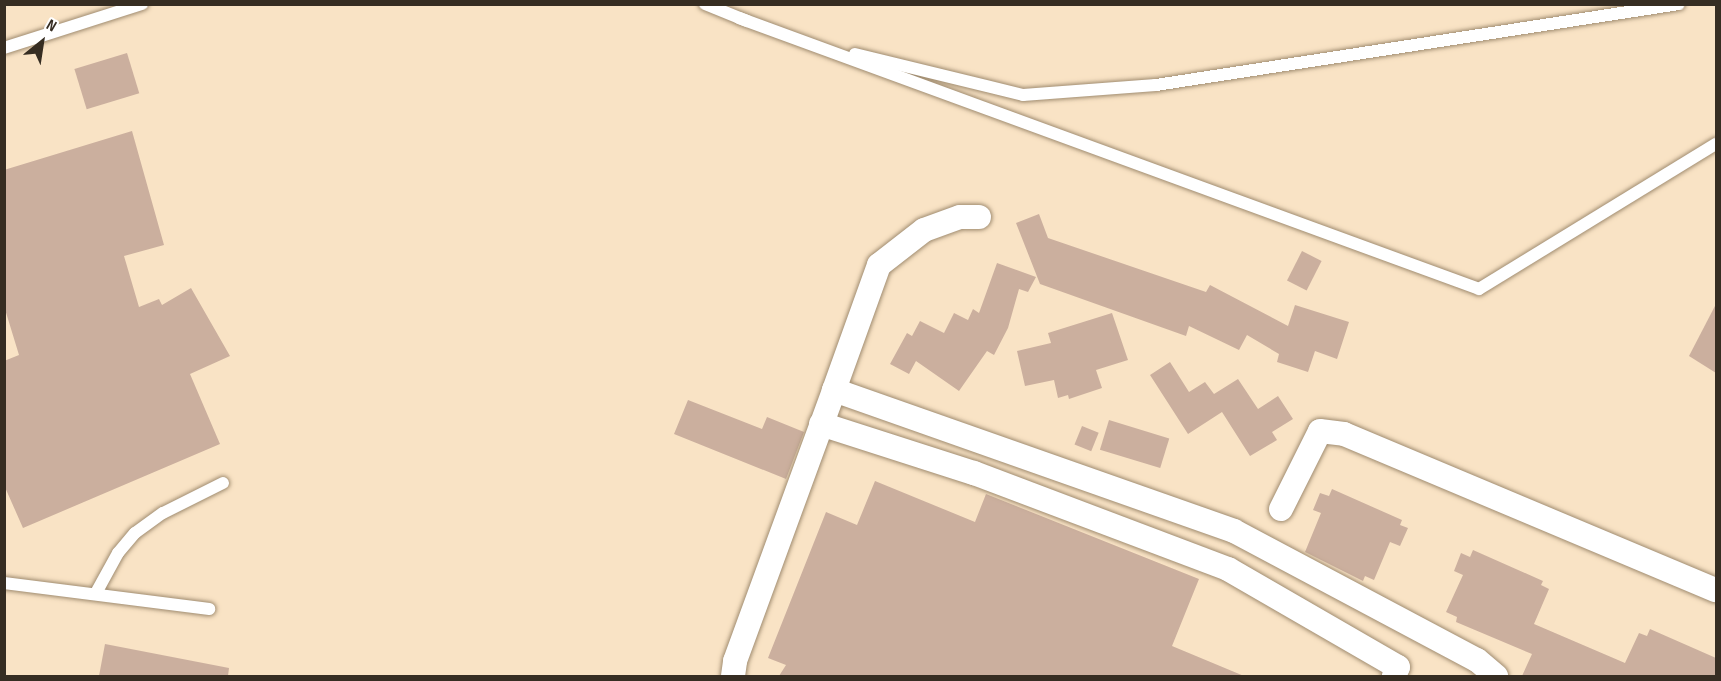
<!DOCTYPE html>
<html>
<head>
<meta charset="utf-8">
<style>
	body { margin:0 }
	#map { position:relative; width:1721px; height:681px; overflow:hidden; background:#f9e3c5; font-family:"Sofia Sans Condensed",sans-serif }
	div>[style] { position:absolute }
	.building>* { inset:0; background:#cbaf9e; transform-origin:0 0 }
	.roads { filter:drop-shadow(0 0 2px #a08c70) drop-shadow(0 0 2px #a08c70) }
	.lane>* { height:12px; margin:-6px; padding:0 6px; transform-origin:6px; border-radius:6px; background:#fff }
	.street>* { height:24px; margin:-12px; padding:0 12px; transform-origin:12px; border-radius:12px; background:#fff }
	span { translate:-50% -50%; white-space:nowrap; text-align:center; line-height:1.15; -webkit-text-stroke:4.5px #fff; paint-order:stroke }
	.frame { position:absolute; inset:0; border:6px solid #362d22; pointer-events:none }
	.north { position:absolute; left:12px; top:12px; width:60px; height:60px; -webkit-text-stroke:4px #fff; paint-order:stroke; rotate:30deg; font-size:16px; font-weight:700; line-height:24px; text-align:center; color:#362d22 }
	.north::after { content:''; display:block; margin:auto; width:21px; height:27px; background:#362d22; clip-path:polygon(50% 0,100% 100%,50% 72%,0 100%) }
</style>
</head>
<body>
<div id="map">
	<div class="building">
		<i style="left:127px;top:53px;width:42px;height:55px;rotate:73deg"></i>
		<i style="clip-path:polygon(132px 131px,164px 245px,124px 256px,139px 307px,159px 299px,162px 305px,191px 288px,230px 356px,190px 374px,220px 444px,23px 528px,4px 485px,4px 361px,19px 355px,4px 306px,4px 170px)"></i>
		<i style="clip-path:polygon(1039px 214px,1048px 238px,1206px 292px,1210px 285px,1288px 326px,1295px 305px,1349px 322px,1337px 359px,1315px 351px,1308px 372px,1277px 362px,1279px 354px,1247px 335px,1239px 350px,1189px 326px,1186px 336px,1040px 284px,1016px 223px)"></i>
		<i style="left:1302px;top:251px;width:22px;height:33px;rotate:27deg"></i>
		<i style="clip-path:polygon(997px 263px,1036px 277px,1028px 292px,1019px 289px,1008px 328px,994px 355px,987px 351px,959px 391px,916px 361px,909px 374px,890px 364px,907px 333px,912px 336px,920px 321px,944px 333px,954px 313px,968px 320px,973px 309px,979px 313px)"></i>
		<i style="clip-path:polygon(1716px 304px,1716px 373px,1689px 356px)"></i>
		<i style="clip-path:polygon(1112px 313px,1128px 360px,1096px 370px,1102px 388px,1069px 399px,1068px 395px,1058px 398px,1054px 380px,1025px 386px,1017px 351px,1051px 343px,1048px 333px)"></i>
		<i style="clip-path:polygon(1170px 362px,1189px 392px,1205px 382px,1214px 394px,1238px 379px,1258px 409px,1278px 396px,1293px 419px,1272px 432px,1277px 440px,1250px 456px,1222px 412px,1188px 434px,1150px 375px)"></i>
		<i style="clip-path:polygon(688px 400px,762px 429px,767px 417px,804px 432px,786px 479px,674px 434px)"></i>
		<i style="left:1109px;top:420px;width:63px;height:31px;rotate:17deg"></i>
		<i style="left:1082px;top:426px;width:18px;height:20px;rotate:22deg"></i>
		<i style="clip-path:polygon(875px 481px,975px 522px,986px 494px,1199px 579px,1172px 646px,1244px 676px,779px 676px,786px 665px,768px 658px,826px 512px,857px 525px)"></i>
		<i style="clip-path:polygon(1332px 489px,1402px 520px,1400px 525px,1408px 528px,1400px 546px,1390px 542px,1374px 580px,1365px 576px,1363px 581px,1305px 552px,1321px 513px,1313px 510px,1320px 493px,1329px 496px)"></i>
		<i style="clip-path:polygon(1473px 550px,1543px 581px,1541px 585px,1549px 589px,1534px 624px,1625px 663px,1639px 633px,1647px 636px,1650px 629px,1716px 658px,1716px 676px,1522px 676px,1532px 654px,1456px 622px,1457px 617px,1446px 612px,1463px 575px,1454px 571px,1461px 553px,1470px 557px)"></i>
		<i style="clip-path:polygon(105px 644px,229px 668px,228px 676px,99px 676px)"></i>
	</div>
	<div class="roads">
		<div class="lane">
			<i style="left:705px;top:4px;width:45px;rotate:22deg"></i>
			<i style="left:739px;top:18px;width:788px;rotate:20.11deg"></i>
			<i style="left:1479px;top:289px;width:278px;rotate:-31.5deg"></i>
			<i style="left:4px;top:48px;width:145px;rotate:-17.7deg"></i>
			<i style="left:855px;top:54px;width:173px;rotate:13.7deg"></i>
			<i style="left:1023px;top:95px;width:133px;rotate:-4.3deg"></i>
			<i style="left:1156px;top:85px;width:529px;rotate:-8.8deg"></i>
			<i style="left:4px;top:583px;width:207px;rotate:7.2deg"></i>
			<i style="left:96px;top:593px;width:46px;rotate:-61.2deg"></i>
			<i style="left:118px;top:553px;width:26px;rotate:-50deg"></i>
			<i style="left:135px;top:533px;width:34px;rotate:-36deg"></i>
			<i style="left:163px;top:513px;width:67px;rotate:-26.6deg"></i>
		</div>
		<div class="street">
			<i style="left:834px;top:390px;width:133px;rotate:-70.2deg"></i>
			<i style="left:879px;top:265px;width:57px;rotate:-37.9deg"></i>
			<i style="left:924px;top:230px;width:38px;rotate:-20deg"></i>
			<i style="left:960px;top:217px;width:19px"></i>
			<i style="left:821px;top:424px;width:161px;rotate:17.8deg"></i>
			<i style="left:974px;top:473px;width:272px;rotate:20.7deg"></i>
			<i style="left:1228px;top:569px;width:196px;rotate:30deg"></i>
			<i style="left:1398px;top:667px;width:10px;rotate:114deg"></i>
			<i style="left:1281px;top:509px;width:87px;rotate:-63.4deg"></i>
			<i style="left:1320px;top:431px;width:24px;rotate:7deg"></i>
			<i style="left:1344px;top:434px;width:403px;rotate:22.8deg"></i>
			<i style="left:733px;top:676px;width:15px;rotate:-82deg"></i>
			<i style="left:735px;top:661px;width:289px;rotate:-69.9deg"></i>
			<i style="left:834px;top:390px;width:424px;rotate:19.4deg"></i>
			<i style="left:1234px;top:531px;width:275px;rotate:28deg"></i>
			<i style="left:1477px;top:660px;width:25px;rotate:40deg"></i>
		</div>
	</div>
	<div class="frame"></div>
	<div class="north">N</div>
</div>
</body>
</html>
